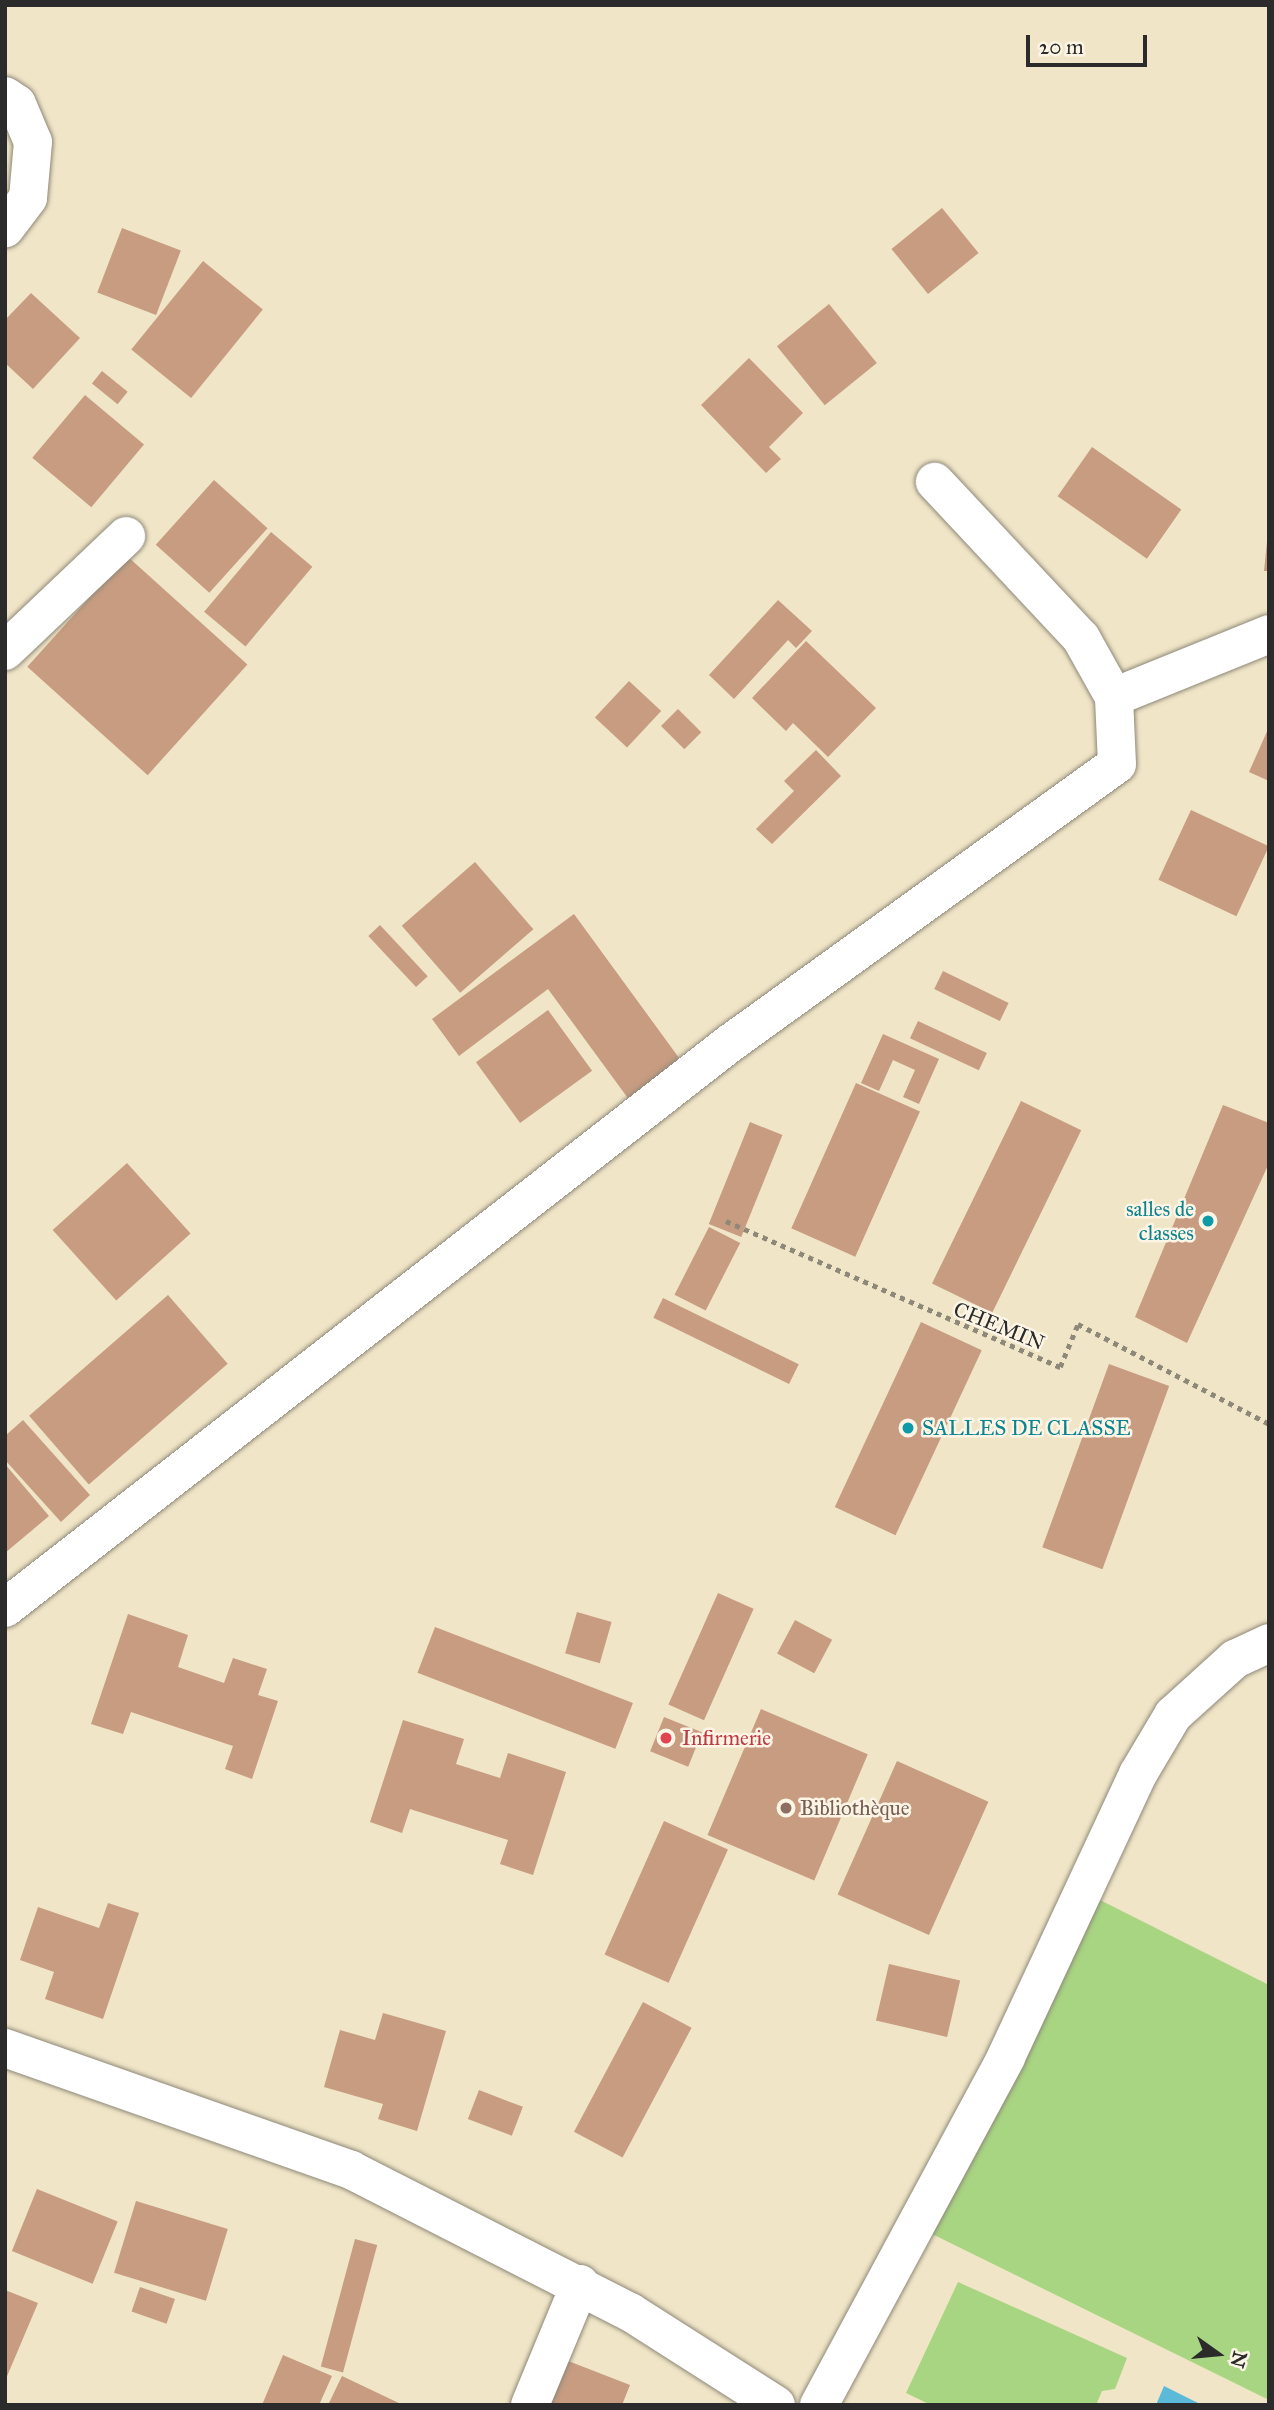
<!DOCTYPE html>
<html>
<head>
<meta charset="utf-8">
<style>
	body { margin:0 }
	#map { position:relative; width:1274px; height:2410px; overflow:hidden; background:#f0e5c7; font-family:"IM FELL Great Primer",serif }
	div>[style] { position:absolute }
	.green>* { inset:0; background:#a8d582 }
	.water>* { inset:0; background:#5bbad9 }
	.building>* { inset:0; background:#c79c81; transform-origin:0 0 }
	.path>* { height:4.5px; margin-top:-2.25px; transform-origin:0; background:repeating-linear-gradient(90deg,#8e8879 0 5px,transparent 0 10px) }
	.roads { filter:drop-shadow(0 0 2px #8e8879) drop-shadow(0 0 2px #8e8879) }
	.street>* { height:38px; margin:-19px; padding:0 19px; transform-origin:19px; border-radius:19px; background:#fff }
	.dots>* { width:19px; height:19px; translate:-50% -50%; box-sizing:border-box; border:4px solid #fcf5e5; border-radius:50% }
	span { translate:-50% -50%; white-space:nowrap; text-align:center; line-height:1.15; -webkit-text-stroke:5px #fcf5e5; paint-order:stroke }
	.culture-label { font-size:21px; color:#0d838f }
	.right { translate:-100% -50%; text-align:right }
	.left { translate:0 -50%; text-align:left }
	.street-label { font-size:21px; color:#2b2b2b }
	.health-label { font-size:21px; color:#be3a42 }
	.education-label { font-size:21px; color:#785e54 }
	.frame { position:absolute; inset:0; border:7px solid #2b2b2b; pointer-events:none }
	.north { position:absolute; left:1183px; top:2319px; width:70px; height:70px; -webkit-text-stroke:5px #fcf5e5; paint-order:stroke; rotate:105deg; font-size:19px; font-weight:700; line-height:28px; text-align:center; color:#2b2b2b }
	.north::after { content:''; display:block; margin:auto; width:24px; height:32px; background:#2b2b2b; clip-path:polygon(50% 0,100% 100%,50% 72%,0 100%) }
	.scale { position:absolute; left:1026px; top:35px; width:121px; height:32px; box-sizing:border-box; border:4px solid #2b2b2b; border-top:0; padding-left:9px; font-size:21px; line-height:24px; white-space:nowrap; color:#2b2b2b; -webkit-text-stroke:5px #fcf5e5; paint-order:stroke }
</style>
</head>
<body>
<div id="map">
	<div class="green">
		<i style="clip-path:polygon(1096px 1898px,1269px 1985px,1269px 2400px,926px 2231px)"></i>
		<i style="clip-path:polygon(958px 2282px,1127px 2358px,1115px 2389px,1102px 2391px,1096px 2405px,931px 2405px,906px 2393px)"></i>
	</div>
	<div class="water">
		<i style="clip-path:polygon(1164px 2386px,1202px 2405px,1156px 2405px)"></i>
	</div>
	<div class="building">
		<i style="left:942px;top:208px;width:58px;height:65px;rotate:51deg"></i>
		<i style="left:122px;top:228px;width:63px;height:69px;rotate:21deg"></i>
		<i style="left:203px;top:261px;width:77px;height:114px;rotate:39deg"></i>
		<i style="clip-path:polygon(31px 293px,80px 338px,33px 389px,5px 363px,5px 320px)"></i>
		<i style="left:829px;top:304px;width:76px;height:67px;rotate:51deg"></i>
		<i style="clip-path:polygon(749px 358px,803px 413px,769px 447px,781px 459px,766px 473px,701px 405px)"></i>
		<i style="left:102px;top:371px;width:33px;height:16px;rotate:39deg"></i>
		<i style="left:85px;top:395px;width:77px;height:82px;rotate:40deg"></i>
		<i style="left:1092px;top:447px;width:109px;height:60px;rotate:35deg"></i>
		<i style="left:214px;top:480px;width:72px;height:87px;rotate:42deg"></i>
		<i style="left:271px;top:532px;width:54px;height:104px;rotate:40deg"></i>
		<i style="clip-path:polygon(1267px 542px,1269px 542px,1269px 571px,1264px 571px)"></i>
		<i style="left:127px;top:556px;width:162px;height:149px;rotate:42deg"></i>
		<i style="clip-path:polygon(778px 600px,812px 631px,796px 648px,788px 640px,734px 699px,709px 675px)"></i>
		<i style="clip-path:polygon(806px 641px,876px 708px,828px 757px,793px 723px,786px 731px,752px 698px)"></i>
		<i style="left:629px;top:681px;width:44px;height:50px;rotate:43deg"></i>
		<i style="left:678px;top:709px;width:33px;height:24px;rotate:45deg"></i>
		<i style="clip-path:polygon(1269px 727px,1269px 781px,1249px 772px)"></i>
		<i style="clip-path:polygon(816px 750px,841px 776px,772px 844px,756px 829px,794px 791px,784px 781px)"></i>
		<i style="left:1191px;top:810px;width:86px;height:77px;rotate:25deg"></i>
		<i style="left:475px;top:862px;width:89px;height:97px;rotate:49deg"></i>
		<i style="clip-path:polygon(574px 914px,682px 1062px,630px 1101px,548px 989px,459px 1056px,432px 1019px)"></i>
		<i style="left:380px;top:925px;width:70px;height:16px;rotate:47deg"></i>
		<i style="left:943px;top:971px;width:73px;height:20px;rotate:26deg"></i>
		<i style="left:548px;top:1010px;width:75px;height:89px;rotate:54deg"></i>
		<i style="left:918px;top:1021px;width:76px;height:19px;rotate:25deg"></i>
		<i style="clip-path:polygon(883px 1034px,939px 1059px,919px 1104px,903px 1097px,915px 1070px,893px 1060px,879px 1091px,861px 1083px)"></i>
		<i style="left:856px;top:1083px;width:70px;height:159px;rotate:24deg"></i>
		<i style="left:1021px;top:1101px;width:67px;height:203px;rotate:26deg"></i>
		<i style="clip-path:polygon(1223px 1105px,1269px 1123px,1269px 1163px,1187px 1343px,1135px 1317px)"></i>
		<i style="left:750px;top:1122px;width:35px;height:110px;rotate:22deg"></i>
		<i style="left:127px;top:1163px;width:95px;height:100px;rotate:48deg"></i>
		<i style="left:709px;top:1227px;width:35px;height:76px;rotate:27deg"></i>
		<i style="left:168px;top:1295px;width:91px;height:184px;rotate:49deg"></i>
		<i style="left:663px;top:1298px;width:151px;height:22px;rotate:26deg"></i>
		<i style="left:921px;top:1322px;width:67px;height:204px;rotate:25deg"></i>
		<i style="left:1109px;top:1364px;width:64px;height:195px;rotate:20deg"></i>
		<i style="clip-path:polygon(23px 1420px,90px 1495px,61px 1522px,5px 1460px,5px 1436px)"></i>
		<i style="clip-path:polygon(5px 1464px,49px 1516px,5px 1553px)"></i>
		<i style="left:718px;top:1593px;width:39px;height:122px;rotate:24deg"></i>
		<i style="left:577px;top:1612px;width:36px;height:43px;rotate:16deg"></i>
		<i style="clip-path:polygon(128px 1614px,188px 1635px,178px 1667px,224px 1683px,233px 1658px,267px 1669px,258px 1695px,278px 1701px,252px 1779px,225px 1769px,233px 1746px,131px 1712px,123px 1734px,91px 1724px)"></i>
		<i style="left:795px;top:1620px;width:42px;height:38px;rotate:28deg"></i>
		<i style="left:435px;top:1627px;width:212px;height:49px;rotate:21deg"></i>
		<i style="left:761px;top:1709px;width:116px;height:137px;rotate:23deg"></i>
		<i style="left:664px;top:1717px;width:41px;height:37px;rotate:22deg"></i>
		<i style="clip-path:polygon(403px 1720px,464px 1739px,456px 1764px,500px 1778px,508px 1753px,566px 1772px,533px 1875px,500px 1864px,508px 1840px,410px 1809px,402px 1833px,370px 1822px)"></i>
		<i style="left:897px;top:1761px;width:100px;height:146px;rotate:24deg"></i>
		<i style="left:664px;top:1821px;width:70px;height:146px;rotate:24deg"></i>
		<i style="clip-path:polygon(108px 1903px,139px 1913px,103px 2019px,45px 1999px,54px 1972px,20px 1960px,38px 1907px,99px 1928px)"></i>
		<i style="left:889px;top:1964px;width:73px;height:58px;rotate:13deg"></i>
		<i style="left:643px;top:2002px;width:55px;height:147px;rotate:28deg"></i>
		<i style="clip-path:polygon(383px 2013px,446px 2031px,417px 2131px,378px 2119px,383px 2104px,324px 2087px,340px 2030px,375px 2040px)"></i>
		<i style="left:479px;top:2090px;width:47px;height:31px;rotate:21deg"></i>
		<i style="left:37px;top:2189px;width:87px;height:67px;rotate:22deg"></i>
		<i style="left:136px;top:2201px;width:96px;height:75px;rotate:17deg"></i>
		<i style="left:355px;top:2239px;width:23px;height:132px;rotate:15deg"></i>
		<i style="left:140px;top:2287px;width:37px;height:26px;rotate:19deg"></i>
		<i style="clip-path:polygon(5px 2290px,38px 2303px,5px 2381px)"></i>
		<i style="clip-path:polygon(283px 2355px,332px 2376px,319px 2405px,262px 2405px)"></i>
		<i style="clip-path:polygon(558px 2357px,630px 2385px,622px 2405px,544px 2405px)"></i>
		<i style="clip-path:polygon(342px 2376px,403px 2405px,328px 2405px)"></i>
	</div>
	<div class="path">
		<i style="left:726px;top:1221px;width:365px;rotate:23.6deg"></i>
		<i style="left:1060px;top:1367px;width:47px;rotate:-67.3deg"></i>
		<i style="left:1078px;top:1324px;width:216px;rotate:27.6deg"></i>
	</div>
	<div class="roads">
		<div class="street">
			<i style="left:5px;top:96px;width:14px;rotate:34deg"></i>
			<i style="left:17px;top:104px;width:41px;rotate:67.2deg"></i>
			<i style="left:33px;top:142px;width:56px;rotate:95.1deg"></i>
			<i style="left:28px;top:198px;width:38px;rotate:127deg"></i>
			<i style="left:5px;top:651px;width:167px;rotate:-43.5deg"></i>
			<i style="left:1114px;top:697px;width:167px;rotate:-22.1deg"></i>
			<i style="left:5px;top:1608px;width:918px;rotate:-37.92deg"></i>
			<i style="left:729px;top:1044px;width:478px;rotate:-35.8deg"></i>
			<i style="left:1117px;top:764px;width:67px;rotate:-92.6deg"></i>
			<i style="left:1114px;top:697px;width:68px;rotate:-119.2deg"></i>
			<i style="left:1081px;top:638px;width:214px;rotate:-133.1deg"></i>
			<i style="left:5px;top:2048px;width:367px;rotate:19.4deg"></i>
			<i style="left:351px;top:2170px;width:313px;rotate:27deg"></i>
			<i style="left:630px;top:2312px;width:173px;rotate:32.5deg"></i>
			<i style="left:530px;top:2405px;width:131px;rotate:-67.5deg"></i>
			<i style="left:819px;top:2405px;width:395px;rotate:-61.7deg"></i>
			<i style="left:1006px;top:2057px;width:312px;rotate:-65deg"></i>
			<i style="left:1138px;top:1774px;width:69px;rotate:-59.3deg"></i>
			<i style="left:1173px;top:1715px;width:84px;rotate:-42.1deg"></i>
			<i style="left:1235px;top:1659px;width:38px;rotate:-25deg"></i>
		</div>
	</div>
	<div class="dots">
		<i style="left:1208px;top:1221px;background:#0f9aa8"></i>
		<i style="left:908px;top:1428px;background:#0f9aa8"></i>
		<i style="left:666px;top:1738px;background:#e0444e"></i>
		<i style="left:786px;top:1808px;background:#8d6e63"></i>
	</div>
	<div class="culture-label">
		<span class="right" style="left:1194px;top:1221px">salles de<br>classes</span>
		<span class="left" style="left:922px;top:1428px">SALLES DE CLASSE</span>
	</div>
	<div class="street-label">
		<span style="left:999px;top:1326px;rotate:22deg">CHEMIN</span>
	</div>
	<div class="health-label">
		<span class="left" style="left:682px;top:1738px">Infirmerie</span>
	</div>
	<div class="education-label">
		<span class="left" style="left:800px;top:1808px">Bibliothèque</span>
	</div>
	<div class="frame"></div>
	<div class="north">N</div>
	<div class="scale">20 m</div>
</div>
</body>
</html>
